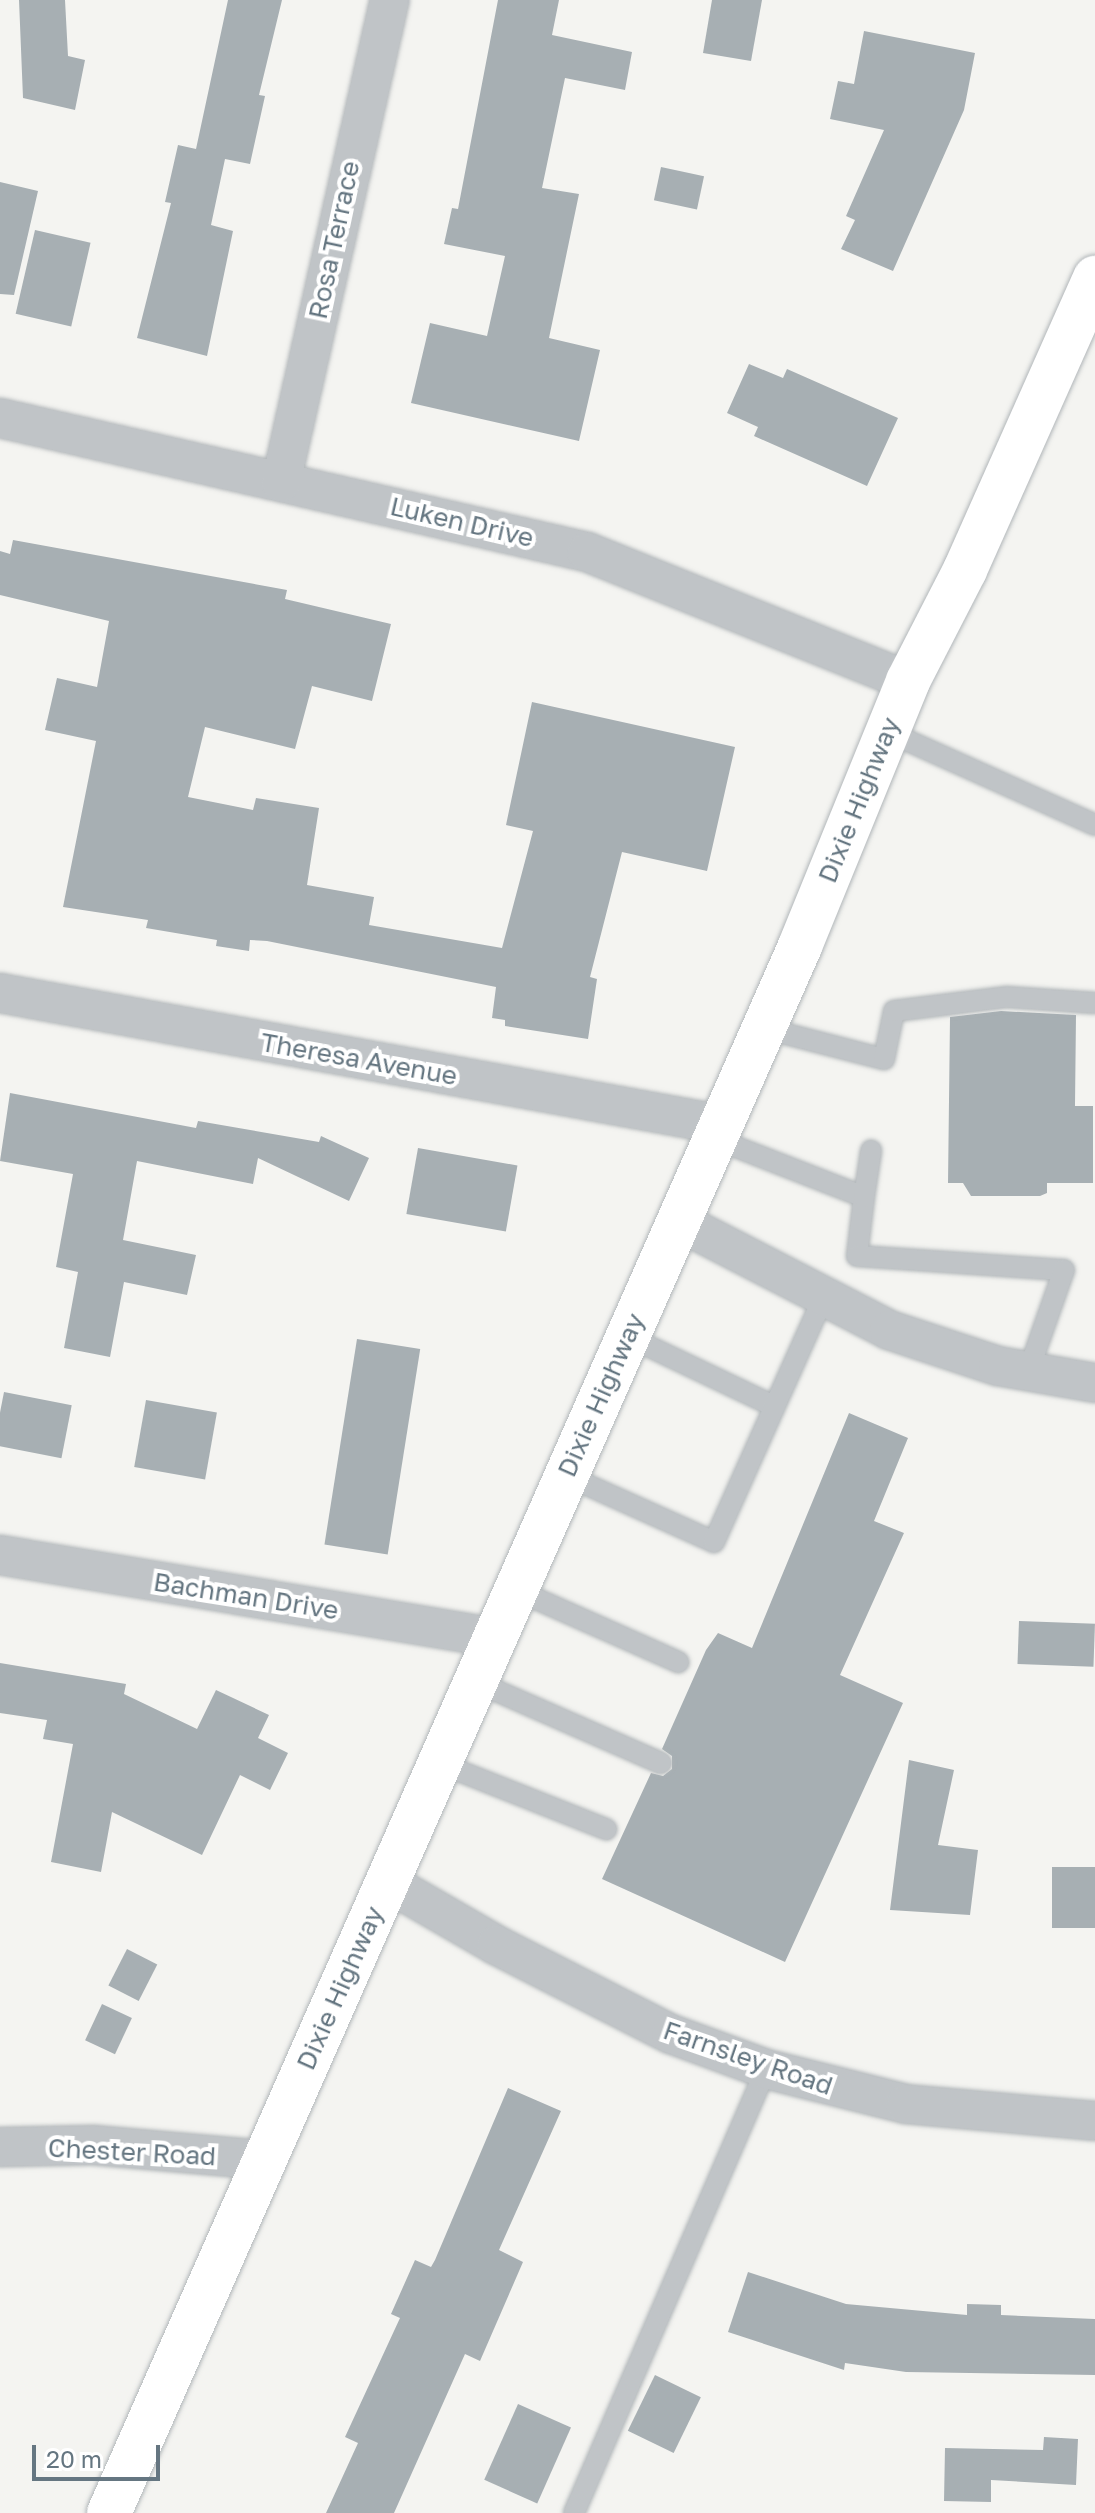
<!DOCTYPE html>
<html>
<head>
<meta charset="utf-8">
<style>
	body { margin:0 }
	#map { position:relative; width:1095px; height:2513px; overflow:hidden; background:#f4f4f1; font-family:"Golos Text",sans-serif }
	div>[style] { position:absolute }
	.building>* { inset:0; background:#a7afb3; transform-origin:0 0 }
	.roads { filter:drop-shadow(0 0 2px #b1b6b9) drop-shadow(0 0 2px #b1b6b9) }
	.lane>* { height:20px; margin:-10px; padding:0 10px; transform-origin:10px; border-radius:10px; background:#c0c4c7 }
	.street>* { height:38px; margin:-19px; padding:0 19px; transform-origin:19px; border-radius:19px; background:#c0c4c7 }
	.primary>* { height:44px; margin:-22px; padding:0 22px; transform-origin:22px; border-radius:22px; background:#fff }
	span { translate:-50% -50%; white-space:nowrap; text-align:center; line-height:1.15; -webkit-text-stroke:8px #fff; paint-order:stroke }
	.street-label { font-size:26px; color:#657681 }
	.scale { position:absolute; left:32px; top:2445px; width:128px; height:36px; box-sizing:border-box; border:4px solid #657681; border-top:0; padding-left:10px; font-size:24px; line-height:28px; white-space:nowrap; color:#657681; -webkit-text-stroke:6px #fff; paint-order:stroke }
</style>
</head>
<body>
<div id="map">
	<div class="building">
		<i style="clip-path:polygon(19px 0,65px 0,68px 56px,85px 60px,75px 110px,23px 98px)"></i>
		<i style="clip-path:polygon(228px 0,282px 0,259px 95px,265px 96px,250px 164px,225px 159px,211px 225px,233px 231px,207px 356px,137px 338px,171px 203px,165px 202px,178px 145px,196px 149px)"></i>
		<i style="clip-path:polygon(498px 0,559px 0,552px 35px,632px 52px,625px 90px,565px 78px,542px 188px,579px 194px,549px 338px,600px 350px,579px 441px,411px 403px,430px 323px,487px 336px,505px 256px,444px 244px,452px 208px,458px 209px)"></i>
		<i style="clip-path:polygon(712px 0,762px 0,751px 61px,703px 53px)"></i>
		<i style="clip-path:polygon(864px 31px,975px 53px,964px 110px,893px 271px,841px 249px,855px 220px,846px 216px,884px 130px,830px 119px,838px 81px,854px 84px)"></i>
		<i style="left:661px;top:167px;width:44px;height:34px;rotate:12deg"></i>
		<i style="clip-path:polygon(0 182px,38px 191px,14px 295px,0 294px)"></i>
		<i style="left:35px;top:230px;width:57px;height:86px;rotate:13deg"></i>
		<i style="clip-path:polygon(749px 364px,783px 378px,787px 369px,898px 418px,867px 486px,754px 436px,758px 427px,727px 413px)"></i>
		<i style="clip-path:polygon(13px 540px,287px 590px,285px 599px,391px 624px,372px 701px,312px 686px,295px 749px,205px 727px,188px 797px,253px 810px,256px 798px,319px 808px,307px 885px,374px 897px,369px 925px,502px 948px,533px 831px,506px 825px,532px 702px,735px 747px,707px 871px,622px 852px,590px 977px,597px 979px,588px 1039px,505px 1026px,505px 1020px,492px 1018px,496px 987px,267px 941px,250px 940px,249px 951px,216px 946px,217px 940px,146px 928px,148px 920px,63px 907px,96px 741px,45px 730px,57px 678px,97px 687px,109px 621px,0 595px,0 551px,10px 554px)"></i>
		<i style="clip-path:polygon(1001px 1011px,1076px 1015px,1075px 1106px,1093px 1106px,1093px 1183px,1047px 1183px,1047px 1193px,1040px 1196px,971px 1196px,963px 1183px,948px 1183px,950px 1017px)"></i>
		<i style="clip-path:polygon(10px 1093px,196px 1128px,198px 1121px,319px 1142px,321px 1136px,369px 1158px,349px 1201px,258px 1158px,253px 1184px,137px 1161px,123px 1240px,196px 1255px,187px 1295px,124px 1282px,110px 1357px,64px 1348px,78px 1272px,56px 1267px,73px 1174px,0 1161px)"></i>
		<i style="left:418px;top:1148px;width:101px;height:67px;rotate:10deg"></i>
		<i style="left:357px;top:1339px;width:64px;height:208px;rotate:9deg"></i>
		<i style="left:4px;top:1392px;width:69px;height:54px;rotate:11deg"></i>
		<i style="left:146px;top:1400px;width:72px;height:68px;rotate:10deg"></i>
		<i style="clip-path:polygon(849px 1413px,908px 1438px,874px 1521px,904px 1533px,840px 1675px,903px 1703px,785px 1962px,602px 1879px,651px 1773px,663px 1776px,672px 1769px,672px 1756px,662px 1749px,706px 1650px,718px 1633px,752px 1648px)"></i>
		<i style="left:1019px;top:1621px;width:76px;height:43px;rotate:2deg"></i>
		<i style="clip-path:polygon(0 1663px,126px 1684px,124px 1694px,197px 1729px,216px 1690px,269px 1715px,258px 1738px,288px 1753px,270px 1790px,240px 1775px,202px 1855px,112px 1812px,101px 1872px,51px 1862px,73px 1744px,43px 1739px,47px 1720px,0 1713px)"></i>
		<i style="clip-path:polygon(909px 1760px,954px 1770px,938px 1845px,978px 1850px,970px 1915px,890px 1910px)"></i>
		<i style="left:1052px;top:1867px;width:43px;height:61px"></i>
		<i style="left:127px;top:1949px;width:34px;height:41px;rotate:27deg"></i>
		<i style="left:102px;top:2004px;width:33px;height:40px;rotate:25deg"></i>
		<i style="clip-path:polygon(508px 2088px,561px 2111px,499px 2250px,523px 2262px,480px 2361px,465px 2354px,394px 2513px,326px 2513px,358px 2443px,345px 2437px,400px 2318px,391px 2314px,415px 2260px,431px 2267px,435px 2260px)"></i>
		<i style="clip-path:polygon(748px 2272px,846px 2304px,967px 2315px,967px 2304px,1001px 2305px,1001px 2315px,1095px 2319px,1095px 2375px,906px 2372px,845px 2363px,844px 2370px,728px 2332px)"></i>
		<i style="left:655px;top:2375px;width:51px;height:62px;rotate:26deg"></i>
		<i style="left:518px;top:2404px;width:58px;height:83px;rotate:24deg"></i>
		<i style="clip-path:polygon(1044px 2437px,1078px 2439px,1076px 2485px,991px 2480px,991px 2502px,944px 2501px,945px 2448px,1043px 2450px)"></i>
	</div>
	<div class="roads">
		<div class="lane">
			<i style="left:886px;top:731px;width:229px;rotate:24.2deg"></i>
			<i style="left:763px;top:1028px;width:125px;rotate:14.4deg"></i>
			<i style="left:884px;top:1059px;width:49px;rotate:-78.2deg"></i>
			<i style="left:894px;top:1011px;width:114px;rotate:-7.1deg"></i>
			<i style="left:1007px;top:997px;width:88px;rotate:3.9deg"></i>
			<i style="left:713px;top:1138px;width:162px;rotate:21.3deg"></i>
			<i style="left:864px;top:1197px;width:59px;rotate:96.8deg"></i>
			<i style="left:857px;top:1256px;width:207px;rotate:3.9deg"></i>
			<i style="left:1064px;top:1270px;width:108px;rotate:109.4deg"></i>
			<i style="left:864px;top:1197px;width:47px;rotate:-81.3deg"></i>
			<i style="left:627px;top:1336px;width:163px;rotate:25.5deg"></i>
			<i style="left:565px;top:1475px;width:163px;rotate:24.2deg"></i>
			<i style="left:714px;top:1542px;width:269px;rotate:-65.9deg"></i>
			<i style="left:514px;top:1589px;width:180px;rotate:24deg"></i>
			<i style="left:474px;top:1681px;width:204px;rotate:23.7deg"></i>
			<i style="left:439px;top:1763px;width:180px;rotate:21.6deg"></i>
			<i style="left:574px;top:2513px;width:484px;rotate:-66.6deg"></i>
		</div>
		<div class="street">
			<i style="left:0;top:418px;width:602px;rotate:12.86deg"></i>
			<i style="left:587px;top:552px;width:346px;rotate:21.9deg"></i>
			<i style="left:281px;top:482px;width:494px;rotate:-77.3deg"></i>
			<i style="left:0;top:993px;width:730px;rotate:10.34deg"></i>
			<i style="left:678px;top:1221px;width:237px;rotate:27.3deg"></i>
			<i style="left:889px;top:1330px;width:115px;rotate:18.3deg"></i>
			<i style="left:998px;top:1366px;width:98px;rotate:9.9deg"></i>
			<i style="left:0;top:1555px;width:499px;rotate:9.5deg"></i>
			<i style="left:387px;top:1882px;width:126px;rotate:30deg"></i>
			<i style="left:496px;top:1945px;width:196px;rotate:27deg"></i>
			<i style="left:671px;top:2034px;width:101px;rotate:20.2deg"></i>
			<i style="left:766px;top:2069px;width:144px;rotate:14deg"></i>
			<i style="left:906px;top:2104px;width:190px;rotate:5.1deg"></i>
			<i style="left:0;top:2147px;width:93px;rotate:-1.2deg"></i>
			<i style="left:93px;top:2145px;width:171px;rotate:5deg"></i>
		</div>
		<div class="primary">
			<i style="left:109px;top:2513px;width:1713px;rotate:-66.2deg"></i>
			<i style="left:800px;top:946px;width:286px;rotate:-67.8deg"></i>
			<i style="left:908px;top:681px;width:125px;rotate:-62.8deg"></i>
			<i style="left:965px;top:570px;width:320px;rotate:-66deg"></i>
		</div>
	</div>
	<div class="street-label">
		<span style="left:334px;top:240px;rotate:-78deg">Rosa Terrace</span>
		<span style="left:462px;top:522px;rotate:13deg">Luken Drive</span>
		<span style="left:859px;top:800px;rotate:-68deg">Dixie Highway</span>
		<span style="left:359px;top:1059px;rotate:10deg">Theresa Avenue</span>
		<span style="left:601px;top:1395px;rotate:-66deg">Dixie Highway</span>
		<span style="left:246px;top:1596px;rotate:9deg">Bachman Drive</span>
		<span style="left:340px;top:1988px;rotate:-66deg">Dixie Highway</span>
		<span style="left:748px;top:2058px;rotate:19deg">Farnsley Road</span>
		<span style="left:132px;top:2152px;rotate:3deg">Chester Road</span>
	</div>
	<div class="scale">20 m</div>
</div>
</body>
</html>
